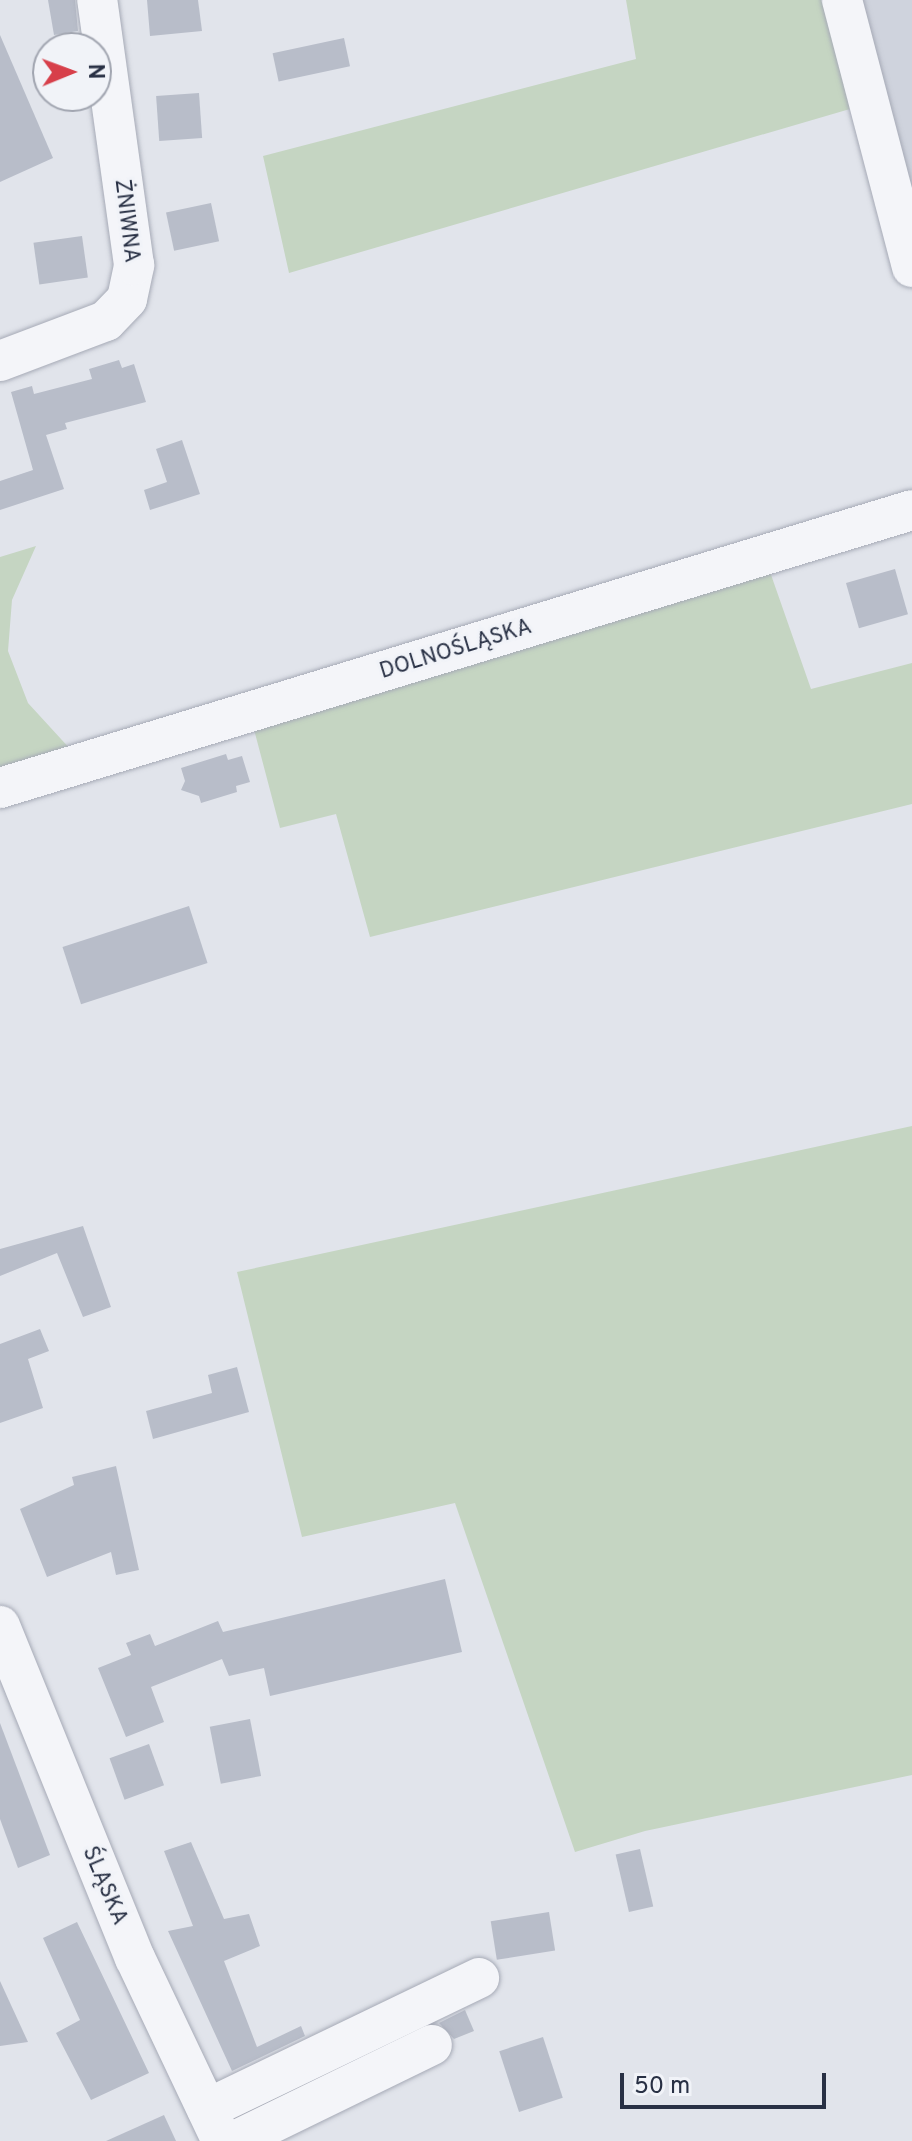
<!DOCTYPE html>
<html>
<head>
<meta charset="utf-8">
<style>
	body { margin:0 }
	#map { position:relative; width:912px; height:2141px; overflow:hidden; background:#e1e4eb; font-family:Overpass,sans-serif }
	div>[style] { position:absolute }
	.built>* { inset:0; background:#cfd3dd }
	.green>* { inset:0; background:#c5d5c2 }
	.building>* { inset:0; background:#b8bdc9; transform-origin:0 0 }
	.roads { filter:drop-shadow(0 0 2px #a6aab6) drop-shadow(0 0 2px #a6aab6) }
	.minor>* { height:40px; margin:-20px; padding:0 20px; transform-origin:20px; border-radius:20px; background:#f4f5f9 }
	span { translate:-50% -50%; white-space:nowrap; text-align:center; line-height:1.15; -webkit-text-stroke:6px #f1f3f8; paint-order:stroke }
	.street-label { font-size:22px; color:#283044 }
	.north { position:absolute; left:32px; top:32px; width:80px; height:80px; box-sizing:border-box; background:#f1f3f8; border:2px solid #a1a5b0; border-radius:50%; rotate:89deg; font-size:22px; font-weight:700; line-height:32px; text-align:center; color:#283044 }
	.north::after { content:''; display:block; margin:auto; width:28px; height:36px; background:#d73f4a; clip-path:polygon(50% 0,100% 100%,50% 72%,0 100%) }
	.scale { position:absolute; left:620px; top:2073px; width:206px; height:36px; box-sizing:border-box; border:4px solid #283044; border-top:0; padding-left:10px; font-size:24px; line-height:28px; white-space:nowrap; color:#283044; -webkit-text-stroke:6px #f1f3f8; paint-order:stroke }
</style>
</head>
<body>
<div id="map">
	<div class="built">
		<i style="clip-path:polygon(842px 0,912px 0,912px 267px)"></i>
	</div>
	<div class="green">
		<i style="clip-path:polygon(626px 0,842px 0,867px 104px,289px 273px,263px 156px,636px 59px)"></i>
		<i style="clip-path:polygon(36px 546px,12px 600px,8px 651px,28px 703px,83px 763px,0 788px,0 557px)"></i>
		<i style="clip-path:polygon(769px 569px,811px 689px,912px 663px,912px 804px,370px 937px,336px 814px,280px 828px,251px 718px)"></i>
		<i style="clip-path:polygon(912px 1126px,912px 1775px,645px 1831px,575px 1852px,455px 1503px,302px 1537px,237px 1272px)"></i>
	</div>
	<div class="building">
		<i style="clip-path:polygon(48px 0,75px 0,78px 31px,54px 35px)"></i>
		<i style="clip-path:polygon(147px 0,198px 0,202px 31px,150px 36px)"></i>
		<i style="clip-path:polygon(0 35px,53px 158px,0 182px)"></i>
		<i style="left:344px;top:38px;width:29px;height:73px;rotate:78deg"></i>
		<i style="left:199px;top:93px;width:45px;height:43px;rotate:86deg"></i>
		<i style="left:211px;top:203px;width:39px;height:46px;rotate:78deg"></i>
		<i style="left:82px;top:236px;width:42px;height:49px;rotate:82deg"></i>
		<i style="clip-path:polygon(119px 360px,122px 368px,134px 364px,146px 402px,65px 423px,67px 429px,46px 435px,64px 489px,0 510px,0 481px,33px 470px,11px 392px,32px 386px,34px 394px,92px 379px,89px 369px)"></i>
		<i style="clip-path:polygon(182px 440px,200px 494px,150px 510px,144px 490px,167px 482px,156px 449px)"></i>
		<i style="left:895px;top:569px;width:47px;height:51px;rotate:74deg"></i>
		<i style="clip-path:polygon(226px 754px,228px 760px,242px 756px,250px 782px,236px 786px,237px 792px,201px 803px,199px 796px,181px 790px,185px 781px,181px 768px)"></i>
		<i style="left:189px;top:906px;width:60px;height:133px;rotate:72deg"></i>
		<i style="clip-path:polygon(83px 1226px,111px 1307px,83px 1317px,57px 1253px,0 1276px,0 1249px)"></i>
		<i style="clip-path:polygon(40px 1329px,49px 1351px,28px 1359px,43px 1408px,0 1423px,0 1344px)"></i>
		<i style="clip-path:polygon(237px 1367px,249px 1412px,153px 1439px,146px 1411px,212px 1393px,208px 1375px)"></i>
		<i style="clip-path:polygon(116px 1466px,139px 1570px,116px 1575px,111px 1552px,47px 1577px,20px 1509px,74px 1485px,72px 1477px)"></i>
		<i style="clip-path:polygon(445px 1579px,462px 1652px,270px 1696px,264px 1668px,229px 1676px,222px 1659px,151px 1687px,164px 1722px,126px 1737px,98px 1668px,131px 1655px,126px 1643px,150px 1634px,155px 1646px,218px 1621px,223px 1632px)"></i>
		<i style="left:250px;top:1719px;width:58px;height:41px;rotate:79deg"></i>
		<i style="clip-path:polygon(0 1723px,50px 1855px,18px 1868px,0 1819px)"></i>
		<i style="left:149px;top:1744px;width:44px;height:42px;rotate:70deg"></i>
		<i style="clip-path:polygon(191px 1842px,224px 1919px,249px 1914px,260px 1946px,224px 1961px,257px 2047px,301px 2026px,305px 2036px,232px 2071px,168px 1931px,193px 1926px,164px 1851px)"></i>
		<i style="left:640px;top:1849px;width:59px;height:25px;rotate:77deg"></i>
		<i style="left:549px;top:1912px;width:39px;height:59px;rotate:81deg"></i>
		<i style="clip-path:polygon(77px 1922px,149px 2073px,91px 2100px,56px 2033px,80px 2020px,43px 1938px)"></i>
		<i style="clip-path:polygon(0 1981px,28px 2042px,0 2046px)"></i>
		<i style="clip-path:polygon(465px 2010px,474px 2031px,454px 2039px,439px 2023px)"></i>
		<i style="left:543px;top:2037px;width:64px;height:46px;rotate:72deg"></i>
		<i style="clip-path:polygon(164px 2115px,176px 2141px,106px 2141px)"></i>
	</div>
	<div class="roads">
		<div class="minor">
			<i style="left:842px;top:0;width:276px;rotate:75.3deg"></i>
			<i style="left:0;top:361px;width:113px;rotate:-20.7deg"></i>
			<i style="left:106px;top:321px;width:30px;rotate:-46deg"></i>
			<i style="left:127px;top:299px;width:35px;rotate:-78deg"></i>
			<i style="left:134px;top:265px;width:268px;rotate:-97.9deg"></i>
			<i style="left:0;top:788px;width:953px;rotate:-16.95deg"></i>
			<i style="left:0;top:1626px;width:358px;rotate:67.9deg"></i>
			<i style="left:135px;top:1958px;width:203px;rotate:64.6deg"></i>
			<i style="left:207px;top:2109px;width:302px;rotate:-25.7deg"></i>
			<i style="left:235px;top:2141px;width:219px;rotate:-26deg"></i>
		</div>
	</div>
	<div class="street-label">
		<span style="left:126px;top:221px;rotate:83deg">ŻNIWNA</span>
		<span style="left:456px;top:650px;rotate:-17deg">DOLNOŚLĄSKA</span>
		<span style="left:104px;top:1886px;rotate:67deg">ŚLĄSKA</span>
	</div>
	<div class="north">N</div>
	<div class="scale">50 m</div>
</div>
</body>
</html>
